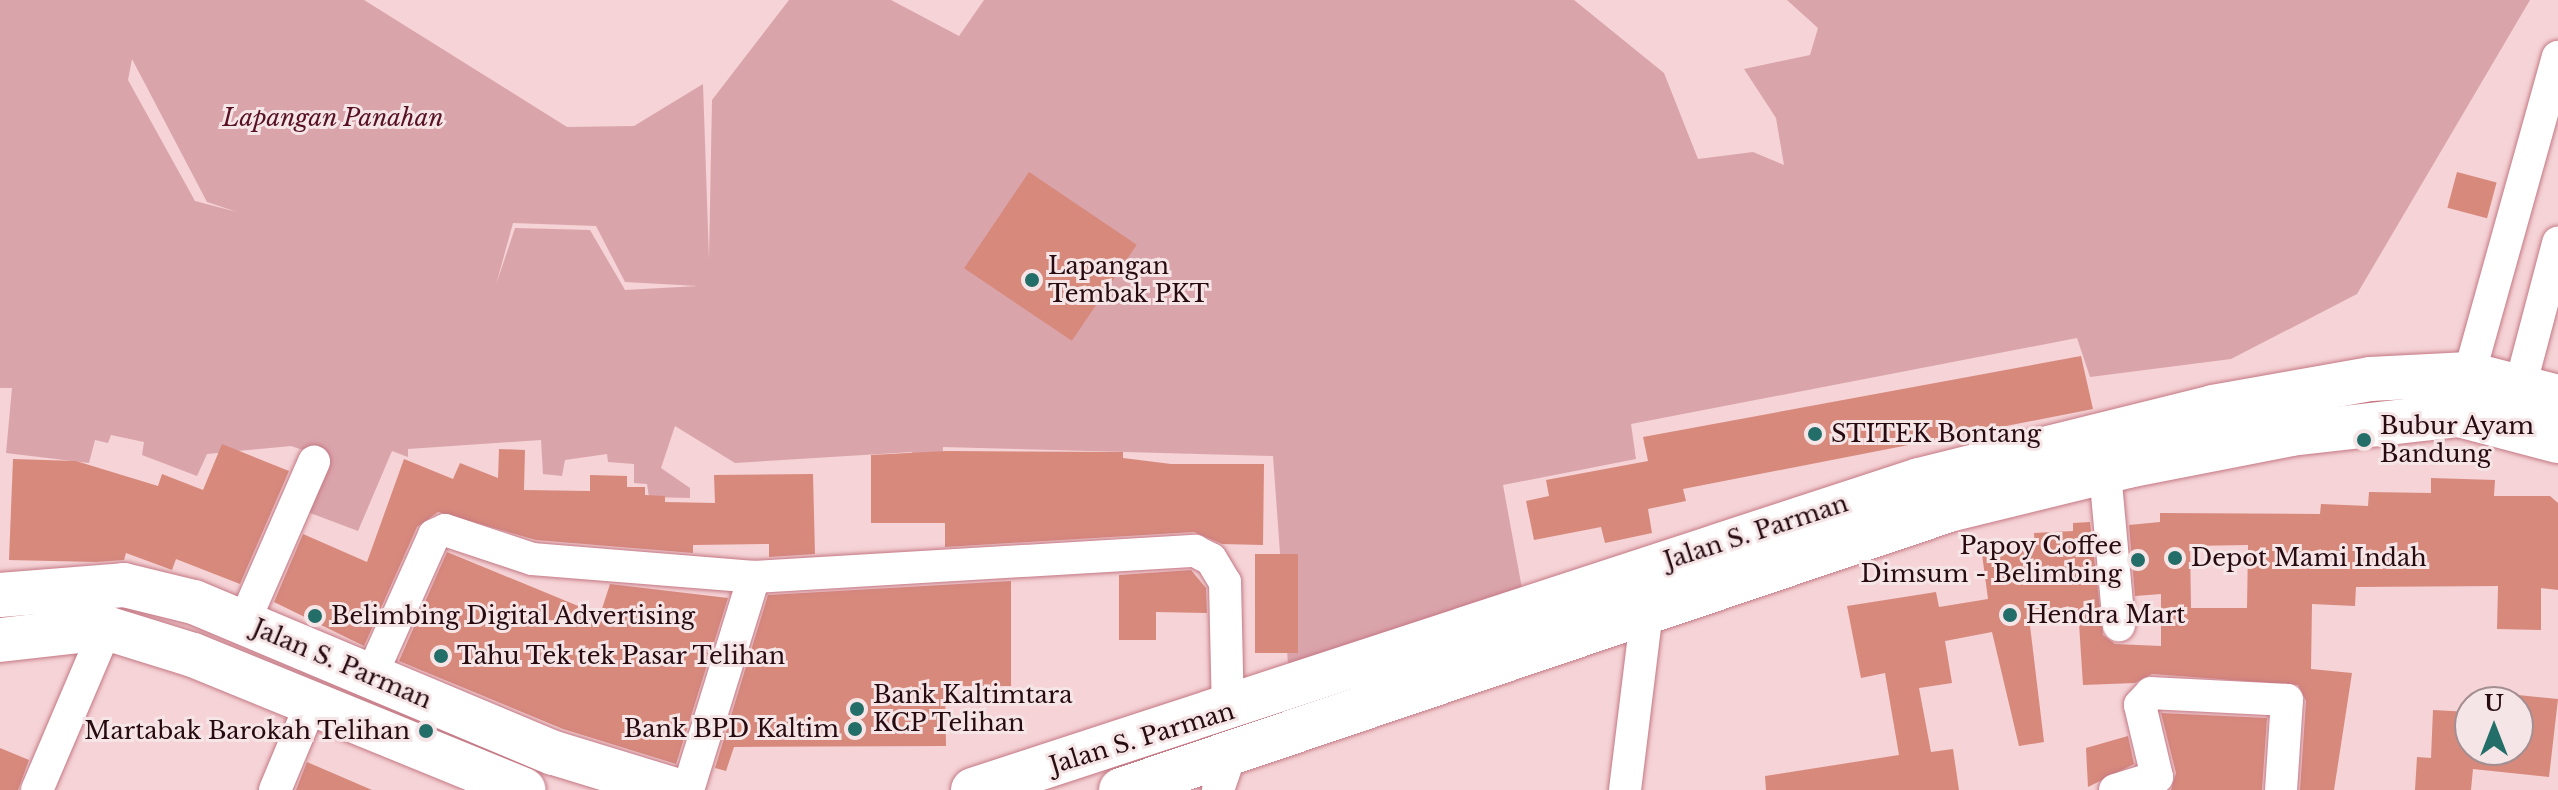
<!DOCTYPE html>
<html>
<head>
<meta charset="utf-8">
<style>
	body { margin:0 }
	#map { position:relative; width:2558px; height:790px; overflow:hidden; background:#f5d3d6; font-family:"Libre Baskerville",serif }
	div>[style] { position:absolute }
	.green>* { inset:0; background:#daa4ab }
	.building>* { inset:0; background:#d7897c; transform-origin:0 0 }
	.roads { filter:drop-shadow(0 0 2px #c47884) drop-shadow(0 0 2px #c47884) }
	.minor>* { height:32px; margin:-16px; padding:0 16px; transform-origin:16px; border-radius:16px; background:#fff }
	.secondary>* { height:44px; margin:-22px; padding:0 22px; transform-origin:22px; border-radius:22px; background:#fff }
	.dots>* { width:22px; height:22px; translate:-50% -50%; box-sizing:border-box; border:4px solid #f6e5e6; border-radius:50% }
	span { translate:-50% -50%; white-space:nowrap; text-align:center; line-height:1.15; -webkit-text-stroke:6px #f6e5e6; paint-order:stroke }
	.park-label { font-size:24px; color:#581124; font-style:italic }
	.poi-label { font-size:24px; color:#270b11 }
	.left { translate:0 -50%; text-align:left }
	.right { translate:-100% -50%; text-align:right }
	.street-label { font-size:24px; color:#270b11 }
	.north { position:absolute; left:2454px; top:686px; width:80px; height:80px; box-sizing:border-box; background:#f6e5e6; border:2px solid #a38e91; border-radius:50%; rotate:0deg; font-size:22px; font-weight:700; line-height:32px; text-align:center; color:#270b11 }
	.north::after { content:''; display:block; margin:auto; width:28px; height:36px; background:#246e6a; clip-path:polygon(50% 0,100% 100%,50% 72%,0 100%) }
</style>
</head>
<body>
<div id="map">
	<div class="green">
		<i style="clip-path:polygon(evenodd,0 0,364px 0,567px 127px,634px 126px,703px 84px,709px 259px,712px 100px,789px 0,891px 0,959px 36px,984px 0,1574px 0,1664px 73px,1698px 159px,1753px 152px,1784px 165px,1776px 118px,1744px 69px,1810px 55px,1818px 28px,1787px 0,2530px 0,2357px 294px,2231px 359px,2090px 377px,2077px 338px,1631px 424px,1636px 459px,1503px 485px,1523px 594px,1288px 664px,1273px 456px,943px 447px,941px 487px,914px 487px,912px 452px,735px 463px,675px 426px,661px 468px,690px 488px,690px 498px,649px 497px,647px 484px,634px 483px,634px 464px,608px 462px,607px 454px,565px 460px,562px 476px,543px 474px,541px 440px,408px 449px,408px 457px,392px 451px,358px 531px,297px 508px,318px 455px,291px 446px,207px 454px,197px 476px,142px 455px,144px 442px,111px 435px,108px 443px,95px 440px,89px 463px,6px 453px,12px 388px,0 388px,0 0,132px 59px,207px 202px,237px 212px,195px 201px,128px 80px,132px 59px,0 0,513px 223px,596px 226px,625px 282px,698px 286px,625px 290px,590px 230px,515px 228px,496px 285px,513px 223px)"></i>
	</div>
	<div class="building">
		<i style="left:1029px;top:172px;width:130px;height:116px;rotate:34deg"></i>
		<i style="left:2457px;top:172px;width:41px;height:37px;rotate:15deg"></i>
		<i style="clip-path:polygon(2081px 356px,2093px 409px,1683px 489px,1686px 501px,1648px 509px,1652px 533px,1605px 543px,1601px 527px,1534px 540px,1526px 501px,1549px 496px,1546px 480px,1648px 461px,1643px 437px)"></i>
		<i style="clip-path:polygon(222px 444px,289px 471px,240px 584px,176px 559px,172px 570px,126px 553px,124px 560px,96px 562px,9px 560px,13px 459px,76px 461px,158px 486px,162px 474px,203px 490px)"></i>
		<i style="clip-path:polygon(499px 449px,525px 450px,524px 490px,590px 491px,590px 475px,627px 476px,627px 487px,645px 487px,645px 495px,665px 496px,665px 502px,715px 503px,714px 475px,813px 474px,815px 554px,769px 557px,769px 544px,693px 545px,693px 553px,536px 540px,438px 512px,417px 527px,364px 646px,274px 602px,303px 534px,367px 562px,404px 459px,453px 479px,460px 463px,498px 478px)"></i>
		<i style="clip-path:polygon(946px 451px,1123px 452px,1123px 458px,1171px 464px,1264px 464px,1263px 545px,1222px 544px,1194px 532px,945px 547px,945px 523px,871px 523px,871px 455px)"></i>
		<i style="clip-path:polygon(evenodd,2431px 478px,2495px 480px,2494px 496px,2550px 496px,2558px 503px,2558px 590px,2541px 588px,2541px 630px,2497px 629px,2498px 586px,2356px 587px,2355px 606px,2312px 604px,2311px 669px,2352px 673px,2334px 790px,2300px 790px,2306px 701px,2298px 685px,2152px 674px,2135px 683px,2083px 685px,2078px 608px,2028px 609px,2044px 742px,2019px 746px,1992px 632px,1945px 641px,1952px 683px,1919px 688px,1931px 752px,1953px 749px,1959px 790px,1766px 790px,1765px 776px,1899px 755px,1885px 673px,1861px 678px,1847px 606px,1936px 592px,1939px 607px,1988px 599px,1982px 554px,2035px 548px,2034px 533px,2073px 531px,2073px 523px,2090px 522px,2103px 635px,2115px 644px,2161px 646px,2161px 594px,2135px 596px,2129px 525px,2160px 522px,2160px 513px,2320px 514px,2321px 504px,2368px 506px,2369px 492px,2431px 493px,2431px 478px,2248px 545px,2247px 608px,2191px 608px,2190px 546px,2248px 545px)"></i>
		<i style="clip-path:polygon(447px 552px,600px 615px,610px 584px,728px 598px,676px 764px,563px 729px,399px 661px)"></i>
		<i style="left:1255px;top:554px;width:43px;height:99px"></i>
		<i style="clip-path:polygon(1191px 570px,1206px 588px,1207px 613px,1156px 612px,1156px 640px,1119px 640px,1119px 575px)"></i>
		<i style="clip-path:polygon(1011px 581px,1011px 686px,945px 686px,946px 746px,734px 747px,726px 771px,715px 768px,768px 595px)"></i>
		<i style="clip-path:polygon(2518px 695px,2558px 699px,2549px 777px,2473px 769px,2471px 790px,2415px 790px,2417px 757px,2431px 758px,2433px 710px,2470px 712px,2470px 750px,2518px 750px)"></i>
		<i style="clip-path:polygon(2161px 713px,2267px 718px,2262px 790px,2171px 790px,2176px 773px)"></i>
		<i style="clip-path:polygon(2128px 736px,2134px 764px,2088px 787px,2086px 748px)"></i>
		<i style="clip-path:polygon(0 748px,29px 760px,18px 790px,0 790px)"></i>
		<i style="clip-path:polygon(307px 762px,372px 790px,296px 790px)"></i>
	</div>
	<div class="roads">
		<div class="minor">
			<i style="left:2464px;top:393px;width:349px;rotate:-74.4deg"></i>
			<i style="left:2515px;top:406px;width:169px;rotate:-75.2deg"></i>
			<i style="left:2105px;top:472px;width:154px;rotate:84.8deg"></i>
			<i style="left:244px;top:622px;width:175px;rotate:-66.4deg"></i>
			<i style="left:371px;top:676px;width:154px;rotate:-65.9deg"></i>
			<i style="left:434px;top:535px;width:12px;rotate:-24deg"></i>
			<i style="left:445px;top:530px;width:92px;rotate:18.4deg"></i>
			<i style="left:532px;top:559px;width:223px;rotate:4.6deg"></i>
			<i style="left:754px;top:577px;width:442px;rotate:-3.4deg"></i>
			<i style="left:1195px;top:551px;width:18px;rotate:27deg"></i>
			<i style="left:1211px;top:559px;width:27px;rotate:59deg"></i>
			<i style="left:1225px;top:582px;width:130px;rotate:88.7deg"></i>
			<i style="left:37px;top:790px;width:176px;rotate:-66.9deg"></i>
			<i style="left:275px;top:790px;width:93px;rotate:-67.3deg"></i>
			<i style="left:688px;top:790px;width:223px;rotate:-72.8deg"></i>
			<i style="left:1218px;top:790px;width:34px;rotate:-71deg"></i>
			<i style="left:1625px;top:790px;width:180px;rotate:-83deg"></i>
			<i style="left:2115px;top:790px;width:44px;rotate:-17.2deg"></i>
			<i style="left:2157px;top:777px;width:74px;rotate:-103.3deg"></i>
			<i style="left:2140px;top:705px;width:16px;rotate:-47deg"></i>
			<i style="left:2151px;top:693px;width:136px;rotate:2.9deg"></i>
			<i style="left:2287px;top:700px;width:90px;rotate:93.8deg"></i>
		</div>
		<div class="secondary">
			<i style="left:0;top:595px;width:124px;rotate:-4.6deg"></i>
			<i style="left:124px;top:585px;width:72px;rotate:13.7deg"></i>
			<i style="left:194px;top:602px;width:390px;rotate:22.8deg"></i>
			<i style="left:554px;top:753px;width:127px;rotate:17deg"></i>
			<i style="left:0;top:640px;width:107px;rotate:-6.5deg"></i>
			<i style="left:106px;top:628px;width:91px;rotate:17.2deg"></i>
			<i style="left:193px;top:655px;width:357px;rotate:22.2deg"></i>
			<i style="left:973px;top:790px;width:995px;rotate:-18.14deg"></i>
			<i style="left:1919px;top:480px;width:303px;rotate:-13.9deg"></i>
			<i style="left:2213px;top:407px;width:159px;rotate:-10.1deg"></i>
			<i style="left:2370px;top:379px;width:99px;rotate:-2.9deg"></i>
			<i style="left:2469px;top:374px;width:92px;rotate:14.5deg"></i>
			<i style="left:1121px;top:790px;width:874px;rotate:-18.68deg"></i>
			<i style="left:1949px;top:510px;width:184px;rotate:-13.8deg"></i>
			<i style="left:2128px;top:466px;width:166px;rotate:-11.1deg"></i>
			<i style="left:2291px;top:434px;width:169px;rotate:-6.5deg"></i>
			<i style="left:2459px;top:415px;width:102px;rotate:14.7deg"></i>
		</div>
	</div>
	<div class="dots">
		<i style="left:1032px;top:280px;background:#246e6a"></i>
		<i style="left:1815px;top:434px;background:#246e6a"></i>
		<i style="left:2364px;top:440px;background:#246e6a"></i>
		<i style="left:2175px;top:558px;background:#246e6a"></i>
		<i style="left:2138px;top:560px;background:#246e6a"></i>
		<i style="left:2010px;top:615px;background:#246e6a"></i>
		<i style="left:315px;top:616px;background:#246e6a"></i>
		<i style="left:441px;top:656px;background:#246e6a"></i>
		<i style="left:857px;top:709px;background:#246e6a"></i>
		<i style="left:855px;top:729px;background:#246e6a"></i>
		<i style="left:426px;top:731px;background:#246e6a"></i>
	</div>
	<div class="park-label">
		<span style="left:333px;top:118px">Lapangan Panahan</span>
	</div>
	<div class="poi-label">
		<span class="left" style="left:1048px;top:280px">Lapangan<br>Tembak PKT</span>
		<span class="left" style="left:2380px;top:440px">Bubur Ayam<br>Bandung</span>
		<span class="left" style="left:1831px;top:434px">STITEK Bontang</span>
		<span class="right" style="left:2122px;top:560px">Papoy Coffee<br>Dimsum - Belimbing</span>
		<span class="left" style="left:2191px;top:558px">Depot Mami Indah</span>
		<span class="left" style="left:2026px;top:615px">Hendra Mart</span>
		<span class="left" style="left:331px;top:616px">Belimbing Digital Advertising</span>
		<span class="left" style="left:457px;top:656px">Tahu Tek tek Pasar Telihan</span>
		<span class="left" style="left:873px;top:709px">Bank Kaltimtara<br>KCP Telihan</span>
		<span class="right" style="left:839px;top:729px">Bank BPD Kaltim</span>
		<span class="right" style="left:410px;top:731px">Martabak Barokah Telihan</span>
	</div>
	<div class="street-label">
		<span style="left:1756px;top:532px;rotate:-18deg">Jalan S. Parman</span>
		<span style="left:342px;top:664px;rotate:23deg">Jalan S. Parman</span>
		<span style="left:1142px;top:738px;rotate:-17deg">Jalan S. Parman</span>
	</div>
	<div class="north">U</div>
</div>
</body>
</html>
